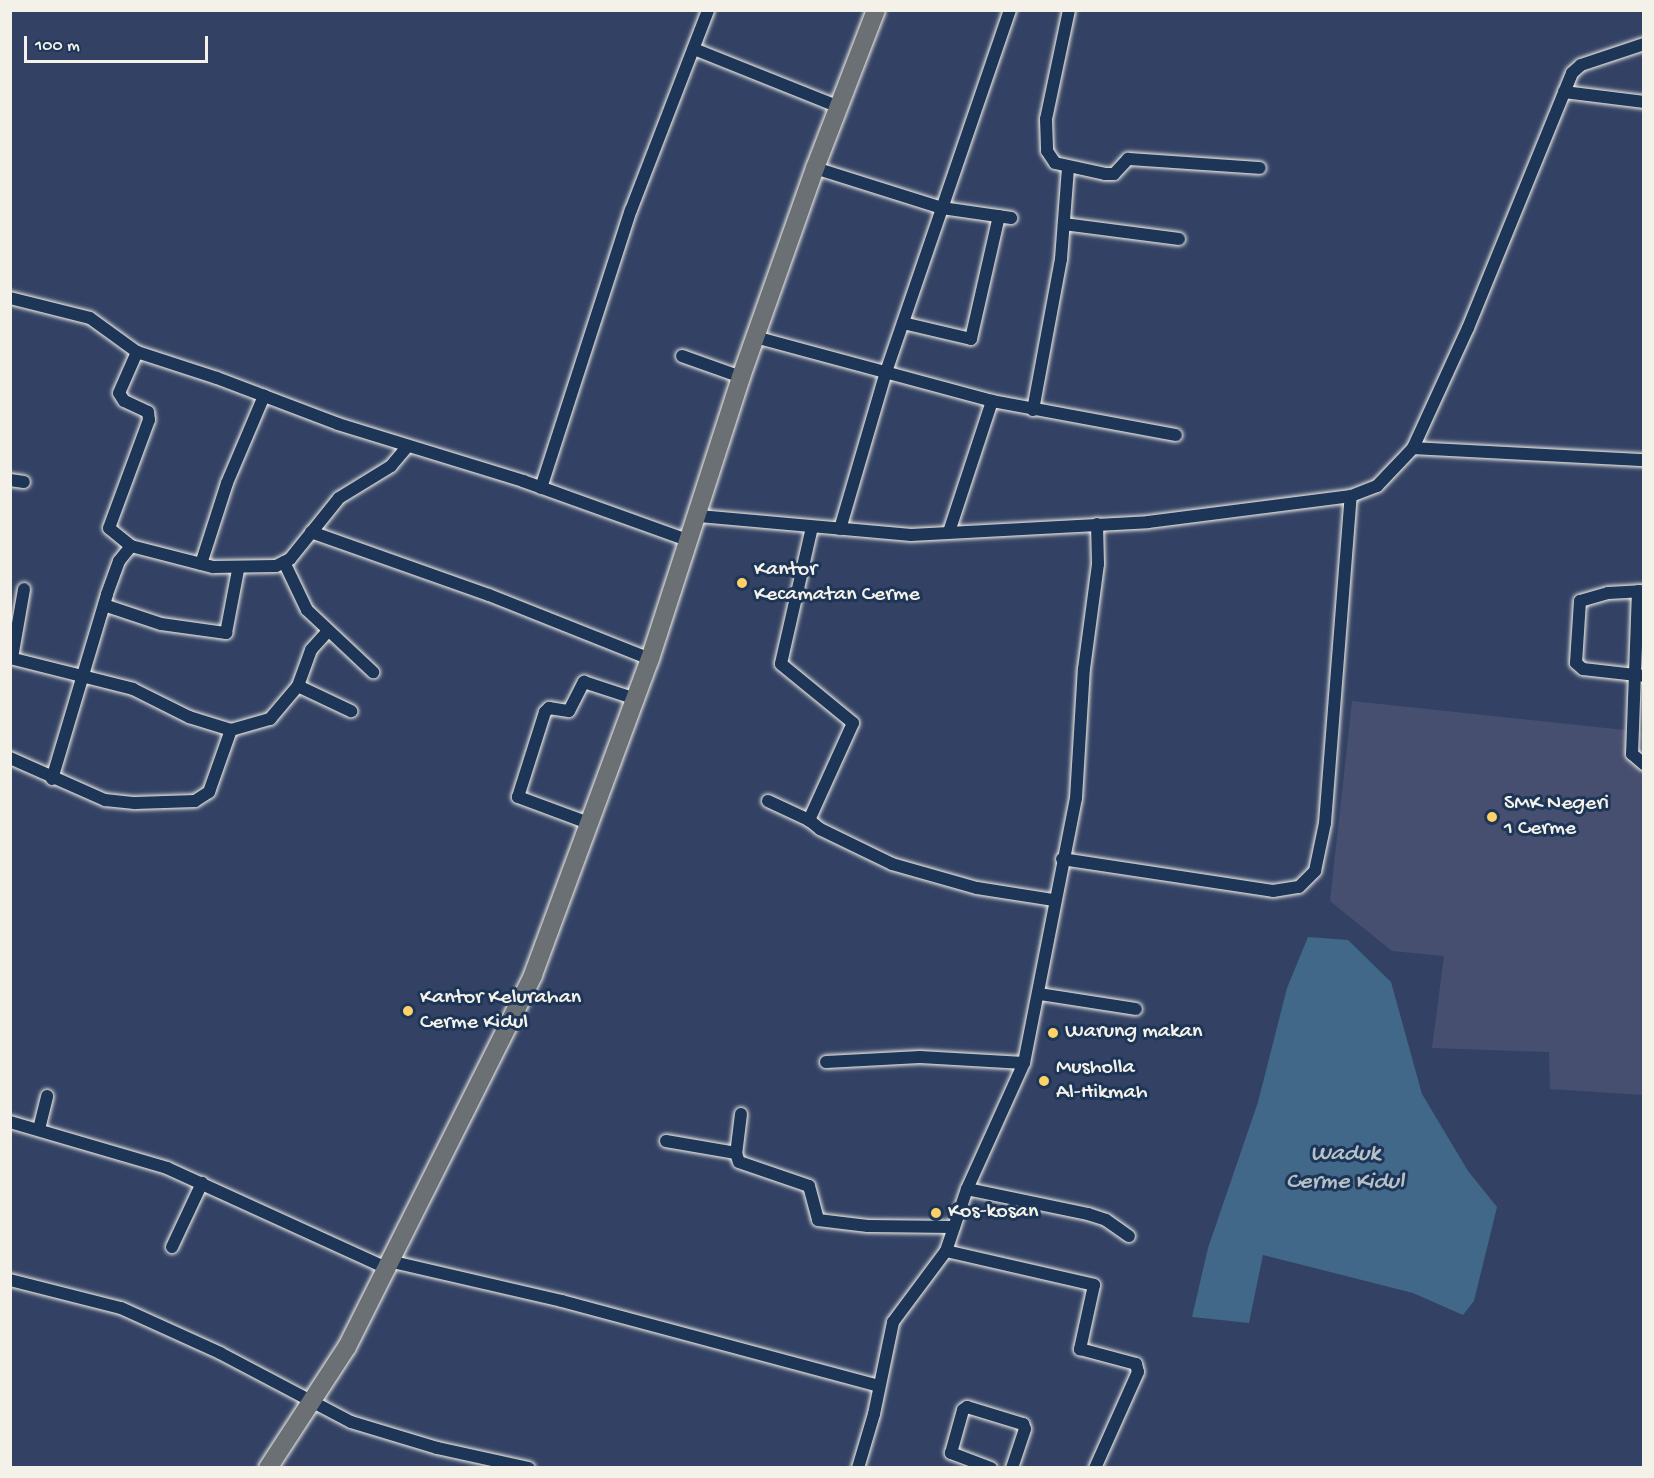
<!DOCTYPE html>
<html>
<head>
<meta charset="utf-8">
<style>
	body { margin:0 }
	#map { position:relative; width:1654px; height:1478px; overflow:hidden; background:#334264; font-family:"Gochi Hand",sans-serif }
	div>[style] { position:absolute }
	.built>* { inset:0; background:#464f6f }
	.water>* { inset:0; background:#416789 }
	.roads { filter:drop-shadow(0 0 2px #f4f1e8) drop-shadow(0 0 2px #f4f1e8) }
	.minor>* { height:12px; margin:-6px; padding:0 6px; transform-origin:6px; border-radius:6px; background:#1d3557 }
	.highway>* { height:18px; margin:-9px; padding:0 9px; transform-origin:9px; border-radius:9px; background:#6b7074 }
	.dots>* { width:16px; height:16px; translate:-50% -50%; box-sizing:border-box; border:3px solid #1d3557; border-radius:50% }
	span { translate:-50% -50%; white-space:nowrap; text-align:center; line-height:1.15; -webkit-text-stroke:6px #1d3557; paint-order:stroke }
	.poi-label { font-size:22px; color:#f4f1e8 }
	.left { translate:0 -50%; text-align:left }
	.water-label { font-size:24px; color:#b5c1c7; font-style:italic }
	.frame { position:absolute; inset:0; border:12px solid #f4f1e8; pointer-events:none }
	.scale { position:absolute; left:24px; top:36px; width:184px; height:27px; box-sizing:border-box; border:3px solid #f4f1e8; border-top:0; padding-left:8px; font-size:18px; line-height:21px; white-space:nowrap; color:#f4f1e8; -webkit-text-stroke:4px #1d3557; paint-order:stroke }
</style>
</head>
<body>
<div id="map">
	<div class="built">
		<i style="clip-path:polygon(1352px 701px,1643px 732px,1643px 1095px,1550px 1089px,1549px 1052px,1432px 1048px,1444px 956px,1392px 951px,1330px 901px)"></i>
	</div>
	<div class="water">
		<i style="clip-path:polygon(1308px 937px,1348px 940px,1391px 982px,1422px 1094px,1468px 1171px,1497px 1207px,1474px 1301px,1463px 1315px,1413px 1293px,1263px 1255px,1249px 1323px,1192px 1317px,1208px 1248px,1258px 1102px,1287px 988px)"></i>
	</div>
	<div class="roads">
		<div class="minor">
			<i style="left:1069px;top:10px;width:111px;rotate:101.9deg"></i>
			<i style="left:1046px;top:119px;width:32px;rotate:88deg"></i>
			<i style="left:1047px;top:151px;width:14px;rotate:56deg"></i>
			<i style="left:1055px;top:163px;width:51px;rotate:12.4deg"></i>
			<i style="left:1105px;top:174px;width:9px"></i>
			<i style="left:1114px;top:174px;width:21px;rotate:-47deg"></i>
			<i style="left:1128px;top:159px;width:132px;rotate:3.9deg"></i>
			<i style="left:694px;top:49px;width:156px;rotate:21.8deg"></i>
			<i style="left:1564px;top:92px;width:81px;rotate:7.1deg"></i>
			<i style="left:815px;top:168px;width:133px;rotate:17.5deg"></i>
			<i style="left:942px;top:208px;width:70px;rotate:8.2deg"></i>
			<i style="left:1064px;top:224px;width:116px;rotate:7.4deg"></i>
			<i style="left:10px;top:298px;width:82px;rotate:14deg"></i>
			<i style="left:90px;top:318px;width:58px;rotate:35.9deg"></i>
			<i style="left:137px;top:352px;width:84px;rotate:18deg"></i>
			<i style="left:217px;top:378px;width:129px;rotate:20.8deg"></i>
			<i style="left:338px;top:424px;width:194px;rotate:17.1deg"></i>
			<i style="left:523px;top:481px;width:177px;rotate:19.8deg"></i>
			<i style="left:903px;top:323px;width:70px;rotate:13.2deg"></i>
			<i style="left:971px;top:339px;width:126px;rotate:-77.2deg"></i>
			<i style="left:755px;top:337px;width:245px;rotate:15.1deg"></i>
			<i style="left:992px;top:401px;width:187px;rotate:10.5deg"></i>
			<i style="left:682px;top:356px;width:63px;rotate:19.6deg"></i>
			<i style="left:1033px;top:410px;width:154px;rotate:-79.5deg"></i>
			<i style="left:1061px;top:259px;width:91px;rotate:-85.6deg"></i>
			<i style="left:1413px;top:448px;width:231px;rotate:3deg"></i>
			<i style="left:10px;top:480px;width:14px;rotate:8deg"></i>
			<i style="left:541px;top:488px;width:292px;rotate:-72.1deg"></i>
			<i style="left:631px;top:210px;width:214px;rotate:-68.9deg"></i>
			<i style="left:699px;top:516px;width:213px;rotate:5.1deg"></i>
			<i style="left:911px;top:535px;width:237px;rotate:-3.1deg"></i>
			<i style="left:1148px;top:522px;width:205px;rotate:-7.3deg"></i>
			<i style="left:1351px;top:496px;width:28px;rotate:-21deg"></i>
			<i style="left:1377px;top:486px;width:52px;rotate:-46.5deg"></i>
			<i style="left:1413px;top:448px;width:132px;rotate:-65.4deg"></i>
			<i style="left:1468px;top:328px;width:275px;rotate:-67.8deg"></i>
			<i style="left:1572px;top:73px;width:12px;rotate:-42deg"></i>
			<i style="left:1581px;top:65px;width:66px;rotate:-18.4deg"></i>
			<i style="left:812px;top:527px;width:140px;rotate:102.8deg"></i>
			<i style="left:781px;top:664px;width:93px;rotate:39.3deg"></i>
			<i style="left:853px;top:723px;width:107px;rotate:114.4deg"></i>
			<i style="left:809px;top:820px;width:14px;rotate:39deg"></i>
			<i style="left:820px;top:829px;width:80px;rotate:25.9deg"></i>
			<i style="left:892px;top:864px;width:88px;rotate:15.8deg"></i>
			<i style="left:977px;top:888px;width:78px;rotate:8.9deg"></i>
			<i style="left:840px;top:529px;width:164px;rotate:-73.7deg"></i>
			<i style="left:886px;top:372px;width:383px;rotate:-71.1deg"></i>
			<i style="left:311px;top:532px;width:189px;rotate:19.5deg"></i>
			<i style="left:489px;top:595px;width:173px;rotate:21.7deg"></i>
			<i style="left:949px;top:532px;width:138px;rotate:-71.8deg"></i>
			<i style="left:131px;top:546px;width:28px;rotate:-141deg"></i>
			<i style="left:109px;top:528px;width:115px;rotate:-69.7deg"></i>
			<i style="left:149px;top:420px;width:8px;rotate:-97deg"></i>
			<i style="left:148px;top:412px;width:26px;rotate:-155deg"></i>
			<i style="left:124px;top:401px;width:9px;rotate:-122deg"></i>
			<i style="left:119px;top:393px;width:45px;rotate:-66.3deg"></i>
			<i style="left:284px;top:562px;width:53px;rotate:64.4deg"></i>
			<i style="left:307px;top:610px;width:91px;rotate:43.2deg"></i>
			<i style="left:201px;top:564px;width:85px;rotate:-72.2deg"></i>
			<i style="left:227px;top:483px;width:95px;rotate:-67deg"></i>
			<i style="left:1638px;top:591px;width:163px;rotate:92.1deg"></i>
			<i style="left:1632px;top:754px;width:16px;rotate:40deg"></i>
			<i style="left:1644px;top:591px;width:36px;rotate:177deg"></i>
			<i style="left:1608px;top:593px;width:29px;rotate:164deg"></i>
			<i style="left:1580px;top:601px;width:62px;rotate:93.7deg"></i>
			<i style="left:1576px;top:663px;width:9px;rotate:41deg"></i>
			<i style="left:1583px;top:669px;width:61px;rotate:6.5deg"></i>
			<i style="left:104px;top:605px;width:60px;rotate:18.4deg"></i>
			<i style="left:161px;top:624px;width:66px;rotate:7.9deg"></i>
			<i style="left:226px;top:633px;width:64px;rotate:-79.2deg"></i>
			<i style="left:328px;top:631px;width:25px;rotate:132deg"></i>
			<i style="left:311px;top:650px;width:38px;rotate:110deg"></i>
			<i style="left:298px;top:686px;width:59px;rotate:25.3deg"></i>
			<i style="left:10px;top:658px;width:127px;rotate:14.1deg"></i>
			<i style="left:133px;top:689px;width:63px;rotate:26.6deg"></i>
			<i style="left:189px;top:717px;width:44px;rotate:17.2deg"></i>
			<i style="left:231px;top:730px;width:41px;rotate:-15.8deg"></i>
			<i style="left:270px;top:719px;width:43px;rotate:-49.7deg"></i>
			<i style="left:12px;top:658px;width:70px;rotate:-80.1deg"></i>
			<i style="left:10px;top:758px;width:104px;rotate:23.9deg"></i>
			<i style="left:105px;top:800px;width:30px;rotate:6deg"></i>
			<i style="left:135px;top:803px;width:60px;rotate:-1.9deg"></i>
			<i style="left:195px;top:801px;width:17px;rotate:-33deg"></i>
			<i style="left:209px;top:792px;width:66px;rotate:-70.5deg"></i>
			<i style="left:52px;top:779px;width:193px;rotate:-73.4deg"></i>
			<i style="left:107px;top:594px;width:35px;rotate:-70deg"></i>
			<i style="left:119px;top:561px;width:19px;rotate:-51deg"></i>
			<i style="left:131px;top:546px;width:85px;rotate:14.4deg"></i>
			<i style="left:213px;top:567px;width:63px;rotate:-0.9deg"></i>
			<i style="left:276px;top:566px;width:16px;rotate:-27deg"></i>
			<i style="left:290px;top:559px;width:78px;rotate:-51.2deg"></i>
			<i style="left:339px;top:498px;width:61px;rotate:-31.6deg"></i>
			<i style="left:391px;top:466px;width:25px;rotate:-50deg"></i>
			<i style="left:768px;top:801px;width:45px;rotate:24.9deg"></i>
			<i style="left:591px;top:824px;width:78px;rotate:-159.7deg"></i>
			<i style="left:518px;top:797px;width:89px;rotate:-72.4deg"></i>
			<i style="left:545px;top:712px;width:6px;rotate:-45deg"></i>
			<i style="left:549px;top:708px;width:20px;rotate:9deg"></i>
			<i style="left:569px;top:711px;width:33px;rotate:-63deg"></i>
			<i style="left:584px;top:682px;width:55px;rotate:18.1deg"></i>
			<i style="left:1062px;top:859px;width:213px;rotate:8.6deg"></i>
			<i style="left:1273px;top:891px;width:26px;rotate:-9deg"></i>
			<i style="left:1299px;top:887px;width:23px;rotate:-45deg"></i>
			<i style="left:1315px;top:871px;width:49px;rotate:-78.2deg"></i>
			<i style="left:1325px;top:823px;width:328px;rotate:-85.5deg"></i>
			<i style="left:1040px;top:994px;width:97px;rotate:8.9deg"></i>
			<i style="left:826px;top:1062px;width:94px;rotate:-3deg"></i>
			<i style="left:920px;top:1057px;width:104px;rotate:3.3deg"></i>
			<i style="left:741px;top:1114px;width:39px;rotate:97deg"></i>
			<i style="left:736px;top:1153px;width:9px;rotate:72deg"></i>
			<i style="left:739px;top:1162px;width:74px;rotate:18.9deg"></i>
			<i style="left:809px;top:1186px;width:35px;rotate:75deg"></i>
			<i style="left:818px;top:1220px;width:50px;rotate:6.8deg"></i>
			<i style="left:868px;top:1226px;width:86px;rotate:0.7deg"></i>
			<i style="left:10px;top:1122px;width:164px;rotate:16.3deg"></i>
			<i style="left:167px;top:1168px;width:244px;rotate:24.5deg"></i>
			<i style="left:39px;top:1129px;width:34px;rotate:-76deg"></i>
			<i style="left:666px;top:1141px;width:71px;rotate:9.7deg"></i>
			<i style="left:967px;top:1189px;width:124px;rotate:11.7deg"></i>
			<i style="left:1088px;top:1214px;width:19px;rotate:18deg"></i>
			<i style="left:1106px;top:1220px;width:28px;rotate:35deg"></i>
			<i style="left:172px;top:1247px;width:71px;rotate:-64.9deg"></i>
			<i style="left:946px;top:1251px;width:152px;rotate:12.9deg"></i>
			<i style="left:1094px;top:1285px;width:66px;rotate:102.3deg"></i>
			<i style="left:1080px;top:1349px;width:58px;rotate:15deg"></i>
			<i style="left:1136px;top:1364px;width:8px;rotate:76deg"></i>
			<i style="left:1138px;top:1372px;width:105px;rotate:114.1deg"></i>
			<i style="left:393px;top:1262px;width:173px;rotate:13deg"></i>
			<i style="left:562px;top:1301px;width:328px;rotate:15deg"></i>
			<i style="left:10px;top:1280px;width:114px;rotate:14.2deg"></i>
			<i style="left:121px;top:1308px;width:109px;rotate:24.4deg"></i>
			<i style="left:220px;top:1353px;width:148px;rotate:27.8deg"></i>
			<i style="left:351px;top:1422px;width:90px;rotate:16.8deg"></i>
			<i style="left:437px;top:1448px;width:94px;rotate:12.3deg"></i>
			<i style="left:858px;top:1468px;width:56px;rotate:-73.5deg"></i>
			<i style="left:874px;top:1414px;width:94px;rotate:-78.3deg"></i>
			<i style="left:893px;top:1322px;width:89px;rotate:-53.3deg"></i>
			<i style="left:946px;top:1251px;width:65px;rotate:-71.3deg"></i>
			<i style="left:967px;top:1189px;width:138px;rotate:-65.7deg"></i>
			<i style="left:1024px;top:1063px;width:270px;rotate:-78.9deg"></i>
			<i style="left:1076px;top:798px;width:129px;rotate:-86.5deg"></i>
			<i style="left:1084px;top:669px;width:106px;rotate:-82.4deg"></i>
			<i style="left:1098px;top:564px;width:40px;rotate:-91.4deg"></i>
			<i style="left:991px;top:1468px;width:43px;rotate:-159.4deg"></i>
			<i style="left:951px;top:1453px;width:45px;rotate:-74.4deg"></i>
			<i style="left:963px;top:1410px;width:5px;rotate:-37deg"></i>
			<i style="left:967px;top:1407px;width:59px;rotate:16.9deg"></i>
			<i style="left:1023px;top:1424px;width:5px;rotate:68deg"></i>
			<i style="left:1025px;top:1429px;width:41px;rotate:108.4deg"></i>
		</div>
		<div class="highway">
			<i style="left:268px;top:1468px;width:145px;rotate:-56.9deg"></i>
			<i style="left:347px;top:1347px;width:416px;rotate:-63.4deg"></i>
			<i style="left:533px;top:975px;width:337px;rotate:-69.7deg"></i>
			<i style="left:650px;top:659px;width:296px;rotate:-72.1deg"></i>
			<i style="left:741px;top:377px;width:222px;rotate:-70.5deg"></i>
			<i style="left:815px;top:168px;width:169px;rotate:-68.9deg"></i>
		</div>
	</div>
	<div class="dots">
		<i style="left:742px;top:583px;background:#ffd166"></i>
		<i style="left:1492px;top:817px;background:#ffd166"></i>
		<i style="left:408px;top:1011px;background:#ffd166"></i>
		<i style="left:1053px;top:1033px;background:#ffd166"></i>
		<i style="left:1044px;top:1081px;background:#ffd166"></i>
		<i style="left:936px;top:1213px;background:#ffd166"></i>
	</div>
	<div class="poi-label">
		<span class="left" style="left:754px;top:583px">Kantor<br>Kecamatan Cerme</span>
		<span class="left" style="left:1504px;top:817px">SMK Negeri<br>1 Cerme</span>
		<span class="left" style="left:420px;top:1011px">Kantor Kelurahan<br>Cerme Kidul</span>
		<span class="left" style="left:1065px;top:1033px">Warung makan</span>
		<span class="left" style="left:1056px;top:1081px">Musholla<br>Al-Hikmah</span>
		<span class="left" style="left:948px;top:1213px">Kos-kosan</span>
	</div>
	<div class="water-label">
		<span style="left:1345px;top:1169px">Waduk<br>Cerme Kidul</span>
	</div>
	<div class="frame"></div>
	<div class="scale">100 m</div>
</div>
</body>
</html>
